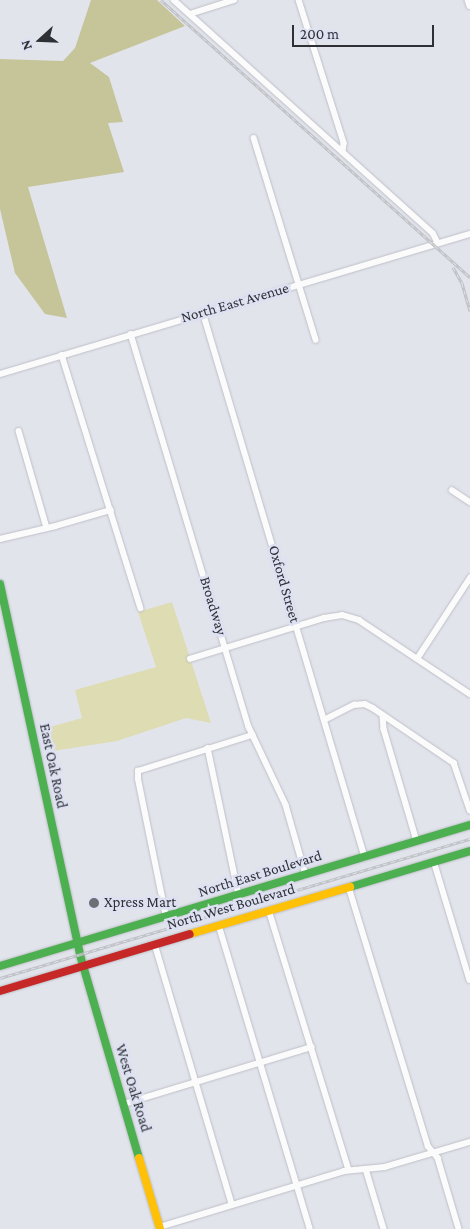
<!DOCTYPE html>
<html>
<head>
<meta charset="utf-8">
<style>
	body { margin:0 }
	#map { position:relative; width:470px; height:1229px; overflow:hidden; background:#e2e4ec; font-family:"Crimson Pro",serif }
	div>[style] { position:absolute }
	.green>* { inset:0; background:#dedcb3 }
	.forest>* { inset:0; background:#c6c499 }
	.roads { filter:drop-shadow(0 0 1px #bec0c6) drop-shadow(0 0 1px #bec0c6) }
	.street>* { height:5.5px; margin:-2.75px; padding:0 2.75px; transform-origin:2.75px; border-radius:2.75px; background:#fbfbfc }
	.fast>* { height:8px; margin:-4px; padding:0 4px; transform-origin:4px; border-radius:4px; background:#4caf50 }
	.slow>* { height:8px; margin:-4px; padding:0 4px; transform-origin:4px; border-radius:4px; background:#ffc107 }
	.jam>* { height:8px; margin:-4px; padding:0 4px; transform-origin:4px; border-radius:4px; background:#c62828 }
	.rail>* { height:3px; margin-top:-1.5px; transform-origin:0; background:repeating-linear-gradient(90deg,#dde1f1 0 4px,#bdbfc1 0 8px); box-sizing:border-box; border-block:1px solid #bdbfc1 }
	.dots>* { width:14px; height:14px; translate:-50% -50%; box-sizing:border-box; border:2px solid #dde1f1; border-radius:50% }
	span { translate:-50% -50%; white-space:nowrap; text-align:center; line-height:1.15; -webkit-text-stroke:5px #dde1f1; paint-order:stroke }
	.street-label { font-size:15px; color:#2e3036 }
	.poi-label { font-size:15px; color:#2e3036 }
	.left { translate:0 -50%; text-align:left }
	.north { position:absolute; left:15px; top:15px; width:50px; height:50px; -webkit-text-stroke:4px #dde1f1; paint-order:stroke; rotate:250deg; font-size:14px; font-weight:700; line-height:20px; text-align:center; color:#2e3036 }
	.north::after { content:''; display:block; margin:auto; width:18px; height:22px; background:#2e3036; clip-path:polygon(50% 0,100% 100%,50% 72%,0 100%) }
	.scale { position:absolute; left:292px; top:25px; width:142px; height:22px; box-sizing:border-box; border:2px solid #2e3036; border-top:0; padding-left:6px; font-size:15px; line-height:18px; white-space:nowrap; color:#2e3036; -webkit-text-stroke:4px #dde1f1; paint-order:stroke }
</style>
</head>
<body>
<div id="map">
	<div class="green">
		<i style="clip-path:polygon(172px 602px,211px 723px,186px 718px,117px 741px,47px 752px,43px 729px,82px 718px,75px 690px,156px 667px,138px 612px)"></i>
	</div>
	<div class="forest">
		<i style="clip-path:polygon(91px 0,157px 0,185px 26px,90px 63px,109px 77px,123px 122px,108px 123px,124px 172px,28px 187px,67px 318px,45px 314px,15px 273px,0 209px,0 59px,63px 61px,75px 48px)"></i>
	</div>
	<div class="roads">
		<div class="street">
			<i style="left:174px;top:0;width:348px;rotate:42deg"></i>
			<i style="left:433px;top:233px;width:11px;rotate:63deg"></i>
			<i style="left:299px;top:0;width:150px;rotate:72.5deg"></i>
			<i style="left:344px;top:143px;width:9px;rotate:96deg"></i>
			<i style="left:468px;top:0;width:6px;rotate:72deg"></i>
			<i style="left:190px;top:14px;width:46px;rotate:-17.7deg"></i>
			<i style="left:254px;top:138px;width:211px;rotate:72.9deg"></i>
			<i style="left:203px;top:312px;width:569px;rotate:73.45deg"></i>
			<i style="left:131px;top:334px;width:410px;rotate:73.3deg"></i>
			<i style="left:249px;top:727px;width:86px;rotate:64.6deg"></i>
			<i style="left:286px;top:805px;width:73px;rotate:74.1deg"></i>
			<i style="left:62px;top:355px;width:265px;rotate:72.7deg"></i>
			<i style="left:0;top:374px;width:490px;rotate:-16.6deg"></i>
			<i style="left:19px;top:431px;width:101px;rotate:73.9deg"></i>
			<i style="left:452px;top:490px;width:22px;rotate:34deg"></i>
			<i style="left:0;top:539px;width:57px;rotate:-13.1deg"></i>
			<i style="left:56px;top:526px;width:57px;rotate:-16.2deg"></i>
			<i style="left:190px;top:659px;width:140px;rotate:-17deg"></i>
			<i style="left:324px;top:618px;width:18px;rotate:-9deg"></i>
			<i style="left:342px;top:615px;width:18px;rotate:16deg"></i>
			<i style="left:359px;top:620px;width:133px;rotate:33.7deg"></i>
			<i style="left:417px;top:659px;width:97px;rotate:-56.8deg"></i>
			<i style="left:383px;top:715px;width:14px;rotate:86deg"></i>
			<i style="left:384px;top:729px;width:117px;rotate:73.6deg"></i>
			<i style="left:324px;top:720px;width:34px;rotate:-27deg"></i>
			<i style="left:354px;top:705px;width:11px;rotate:-5deg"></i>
			<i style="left:365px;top:704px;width:9px;rotate:27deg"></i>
			<i style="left:373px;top:708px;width:98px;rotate:34.2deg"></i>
			<i style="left:454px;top:763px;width:50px;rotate:71.2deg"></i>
			<i style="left:208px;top:748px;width:150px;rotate:78.1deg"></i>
			<i style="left:434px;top:861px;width:124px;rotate:73.2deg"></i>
			<i style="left:349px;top:887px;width:271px;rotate:73deg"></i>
			<i style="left:428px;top:1146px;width:16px;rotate:50deg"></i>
			<i style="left:438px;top:1158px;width:74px;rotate:73.5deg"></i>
			<i style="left:269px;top:910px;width:272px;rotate:72.9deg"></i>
			<i style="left:166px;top:917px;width:141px;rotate:-101.5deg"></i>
			<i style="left:138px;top:779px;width:8px;rotate:-90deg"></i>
			<i style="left:138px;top:771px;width:120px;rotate:-17.5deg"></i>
			<i style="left:219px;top:925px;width:317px;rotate:73.3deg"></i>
			<i style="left:155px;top:944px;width:271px;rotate:73.5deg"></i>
			<i style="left:124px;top:1104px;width:196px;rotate:-16.9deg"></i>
			<i style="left:366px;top:1169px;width:63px;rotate:73.3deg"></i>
			<i style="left:160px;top:1227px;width:192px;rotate:-16.9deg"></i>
			<i style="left:344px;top:1171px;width:41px;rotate:-5.6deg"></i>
			<i style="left:385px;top:1167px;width:89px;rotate:-16.4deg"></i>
		</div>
		<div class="fast">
			<i style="left:0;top:584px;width:380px;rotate:77.8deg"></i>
			<i style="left:80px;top:955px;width:211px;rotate:73.8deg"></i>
			<i style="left:350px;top:887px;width:125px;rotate:-16.7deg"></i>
			<i style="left:0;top:966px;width:491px;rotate:-16.7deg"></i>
		</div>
		<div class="slow">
			<i style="left:190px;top:934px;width:167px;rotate:-16.4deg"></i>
			<i style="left:139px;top:1158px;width:74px;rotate:73.5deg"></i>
		</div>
		<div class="jam">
			<i style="left:0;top:991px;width:198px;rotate:-16.7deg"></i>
		</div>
	</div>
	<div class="rail">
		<i style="left:161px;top:0;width:415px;rotate:41.9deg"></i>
		<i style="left:453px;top:267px;width:18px;rotate:61deg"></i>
		<i style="left:462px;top:283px;width:29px;rotate:74deg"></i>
		<i style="left:0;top:978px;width:490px;rotate:-16.5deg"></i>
	</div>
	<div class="dots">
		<i style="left:94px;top:903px;background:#6d6f76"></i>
	</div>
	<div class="street-label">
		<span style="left:235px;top:303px;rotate:-16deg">North East Avenue</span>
		<span style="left:284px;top:584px;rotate:74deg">Oxford Street</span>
		<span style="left:213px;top:606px;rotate:73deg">Broadway</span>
		<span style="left:53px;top:766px;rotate:78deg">East Oak Road</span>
		<span style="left:260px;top:874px;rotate:-17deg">North East Boulevard</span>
		<span style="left:231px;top:907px;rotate:-16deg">North West Boulevard</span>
		<span style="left:133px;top:1088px;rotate:73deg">West Oak Road</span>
	</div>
	<div class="poi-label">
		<span class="left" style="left:104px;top:903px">Xpress Mart</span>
	</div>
	<div class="north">N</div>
	<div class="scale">200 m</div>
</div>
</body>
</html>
